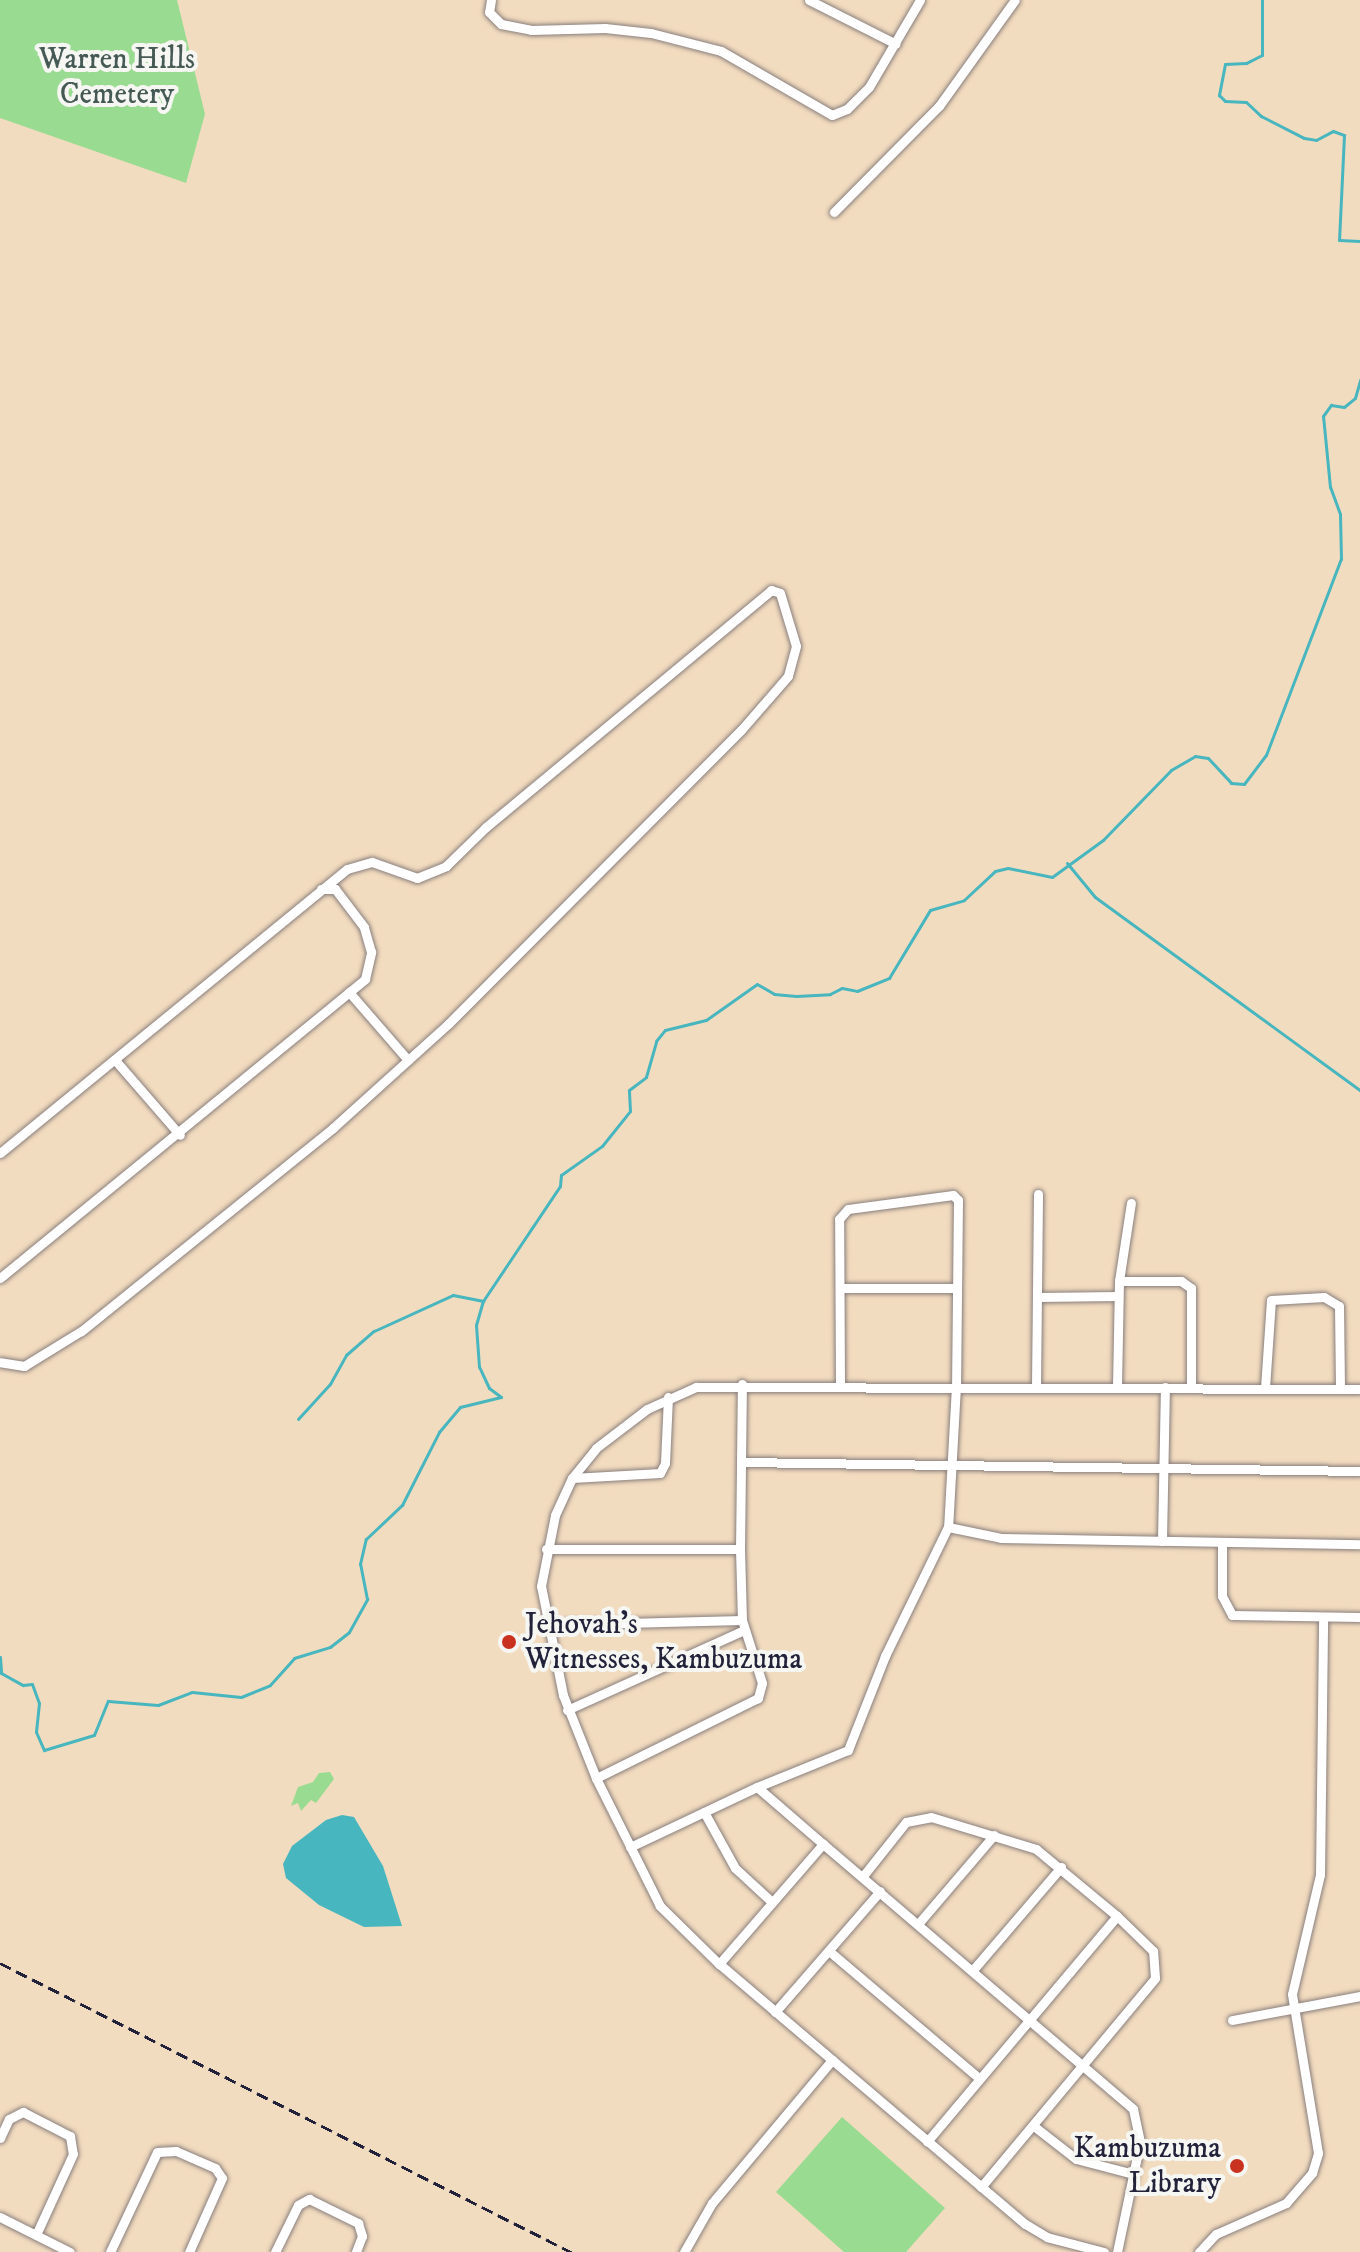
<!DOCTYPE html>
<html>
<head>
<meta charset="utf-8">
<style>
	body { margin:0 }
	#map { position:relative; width:1360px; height:2252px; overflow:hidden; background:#f2dcbf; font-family:"IM FELL DW Pica",serif }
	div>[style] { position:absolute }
	.green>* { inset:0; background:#9adb92 }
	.water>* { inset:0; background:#47b6bf }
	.stream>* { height:3px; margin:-1.5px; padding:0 1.5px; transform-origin:1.5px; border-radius:1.5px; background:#47b6bf }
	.roads { filter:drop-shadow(0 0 2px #8a7f7d) drop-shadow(0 0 2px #8a7f7d) }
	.street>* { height:9px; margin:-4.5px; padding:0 4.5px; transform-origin:4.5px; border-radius:4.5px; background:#fff }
	.rail>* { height:3px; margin-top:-1.5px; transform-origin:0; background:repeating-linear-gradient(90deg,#22223b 0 12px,transparent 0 18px) }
	.dots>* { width:22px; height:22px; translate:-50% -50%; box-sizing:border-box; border:4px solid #f6f6f2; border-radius:50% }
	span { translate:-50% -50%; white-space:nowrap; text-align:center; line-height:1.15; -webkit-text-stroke:8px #f6f6f2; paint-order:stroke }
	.park-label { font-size:30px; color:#465a55 }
	.poi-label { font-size:30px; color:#22223b }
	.left { translate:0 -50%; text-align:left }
	.right { translate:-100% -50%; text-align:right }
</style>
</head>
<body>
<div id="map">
	<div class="green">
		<i style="clip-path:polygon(0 0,177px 0,205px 114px,186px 183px,0 118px)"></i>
		<i style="clip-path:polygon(330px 1772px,334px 1779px,316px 1803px,311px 1800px,301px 1811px,298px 1803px,291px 1806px,298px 1787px,313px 1782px,319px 1773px)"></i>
		<i style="clip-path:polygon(842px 2117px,945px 2208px,906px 2252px,844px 2252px,776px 2192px)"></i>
	</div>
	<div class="water">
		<i style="clip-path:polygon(342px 1815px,354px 1817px,383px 1866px,402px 1926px,364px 1927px,319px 1905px,286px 1878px,283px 1864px,292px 1846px,326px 1820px)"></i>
	</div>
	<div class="stream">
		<i style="left:1262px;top:0;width:55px;rotate:90deg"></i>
		<i style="left:1262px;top:55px;width:18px;rotate:153deg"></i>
		<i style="left:1246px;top:63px;width:21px;rotate:177deg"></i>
		<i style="left:1225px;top:64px;width:32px;rotate:101deg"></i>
		<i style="left:1219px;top:95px;width:8px;rotate:45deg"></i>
		<i style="left:1225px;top:101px;width:21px;rotate:3deg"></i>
		<i style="left:1246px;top:102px;width:21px;rotate:43deg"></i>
		<i style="left:1261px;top:116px;width:48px;rotate:27.1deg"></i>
		<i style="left:1304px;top:138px;width:12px;rotate:9deg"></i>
		<i style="left:1316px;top:140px;width:19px;rotate:-28deg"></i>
		<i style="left:1333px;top:131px;width:12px;rotate:20deg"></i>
		<i style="left:1344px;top:135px;width:105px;rotate:92.7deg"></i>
		<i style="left:1339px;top:240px;width:21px;rotate:3deg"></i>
		<i style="left:1067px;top:863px;width:44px;rotate:50.5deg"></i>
		<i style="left:1095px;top:897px;width:328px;rotate:36.1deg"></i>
		<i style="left:298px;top:1419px;width:47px;rotate:-47.6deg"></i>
		<i style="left:330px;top:1384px;width:33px;rotate:-61deg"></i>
		<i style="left:346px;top:1355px;width:37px;rotate:-41deg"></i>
		<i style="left:374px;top:1331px;width:87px;rotate:-24.5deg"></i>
		<i style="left:453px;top:1295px;width:31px;rotate:11deg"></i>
		<i style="left:0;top:1657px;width:16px;rotate:86deg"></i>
		<i style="left:1px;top:1673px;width:25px;rotate:29deg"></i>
		<i style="left:23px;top:1685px;width:9px;rotate:-6deg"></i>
		<i style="left:32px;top:1684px;width:20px;rotate:70deg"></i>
		<i style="left:39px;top:1703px;width:29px;rotate:96deg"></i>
		<i style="left:36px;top:1732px;width:20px;rotate:66deg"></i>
		<i style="left:44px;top:1750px;width:52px;rotate:-16.7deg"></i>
		<i style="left:94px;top:1735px;width:37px;rotate:-68deg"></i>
		<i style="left:108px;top:1701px;width:50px;rotate:4.6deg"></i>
		<i style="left:158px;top:1705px;width:36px;rotate:-21deg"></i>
		<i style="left:192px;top:1692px;width:49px;rotate:5.8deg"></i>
		<i style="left:241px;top:1697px;width:31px;rotate:-22deg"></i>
		<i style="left:270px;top:1685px;width:36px;rotate:-48deg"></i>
		<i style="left:294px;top:1658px;width:38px;rotate:-17deg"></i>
		<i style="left:330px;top:1647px;width:24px;rotate:-38deg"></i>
		<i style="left:349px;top:1632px;width:38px;rotate:-61deg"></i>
		<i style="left:367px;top:1599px;width:36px;rotate:-101deg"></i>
		<i style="left:360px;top:1564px;width:26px;rotate:-77deg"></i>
		<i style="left:366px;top:1539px;width:50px;rotate:-43.4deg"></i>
		<i style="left:402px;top:1505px;width:82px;rotate:-63.1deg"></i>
		<i style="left:439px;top:1432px;width:33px;rotate:-50deg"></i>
		<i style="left:460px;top:1407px;width:42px;rotate:-13.7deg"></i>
		<i style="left:501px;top:1397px;width:15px;rotate:-143deg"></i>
		<i style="left:489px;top:1388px;width:23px;rotate:-115deg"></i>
		<i style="left:479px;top:1367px;width:42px;rotate:-94.1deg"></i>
		<i style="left:476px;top:1325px;width:25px;rotate:-74deg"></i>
		<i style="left:483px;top:1301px;width:138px;rotate:-56.2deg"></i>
		<i style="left:560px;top:1186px;width:11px;rotate:-85deg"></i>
		<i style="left:561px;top:1175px;width:50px;rotate:-35.3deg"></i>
		<i style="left:602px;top:1146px;width:45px;rotate:-51.3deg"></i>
		<i style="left:630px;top:1111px;width:21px;rotate:-93deg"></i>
		<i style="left:629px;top:1090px;width:21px;rotate:-37deg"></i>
		<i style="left:646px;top:1077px;width:37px;rotate:-74deg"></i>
		<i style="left:656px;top:1041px;width:14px;rotate:-51deg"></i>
		<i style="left:665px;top:1030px;width:42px;rotate:-13.7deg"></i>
		<i style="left:706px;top:1020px;width:62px;rotate:-35.2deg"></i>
		<i style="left:757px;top:984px;width:20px;rotate:30deg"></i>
		<i style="left:774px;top:994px;width:22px;rotate:5deg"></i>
		<i style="left:796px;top:996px;width:34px;rotate:-3deg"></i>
		<i style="left:830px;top:994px;width:13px;rotate:-27deg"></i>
		<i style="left:842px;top:988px;width:15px;rotate:11deg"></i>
		<i style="left:857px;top:991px;width:35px;rotate:-22deg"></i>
		<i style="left:889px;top:978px;width:79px;rotate:-58.9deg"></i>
		<i style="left:930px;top:910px;width:35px;rotate:-16deg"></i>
		<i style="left:964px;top:900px;width:42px;rotate:-43.1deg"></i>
		<i style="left:995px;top:871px;width:13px;rotate:-13deg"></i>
		<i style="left:1008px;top:868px;width:45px;rotate:11.6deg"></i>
		<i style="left:1052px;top:877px;width:63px;rotate:-36deg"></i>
		<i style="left:1103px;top:840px;width:98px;rotate:-45.8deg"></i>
		<i style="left:1171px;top:770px;width:28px;rotate:-30deg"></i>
		<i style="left:1195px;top:756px;width:13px;rotate:9deg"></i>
		<i style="left:1208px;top:758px;width:34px;rotate:47deg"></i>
		<i style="left:1231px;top:783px;width:13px;rotate:4deg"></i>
		<i style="left:1244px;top:784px;width:36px;rotate:-53deg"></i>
		<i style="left:1266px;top:755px;width:210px;rotate:-69.1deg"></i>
		<i style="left:1341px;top:559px;width:45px;rotate:-91.3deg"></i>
		<i style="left:1340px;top:514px;width:29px;rotate:-110deg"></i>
		<i style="left:1330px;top:487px;width:71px;rotate:-95.6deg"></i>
		<i style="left:1323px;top:416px;width:14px;rotate:-54deg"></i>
		<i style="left:1331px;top:405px;width:13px;rotate:9deg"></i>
		<i style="left:1344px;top:407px;width:14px;rotate:-39deg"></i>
		<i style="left:1355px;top:398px;width:19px;rotate:-74deg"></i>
	</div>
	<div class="roads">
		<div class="street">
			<i style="left:491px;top:0;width:12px;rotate:99deg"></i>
			<i style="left:489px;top:12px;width:17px;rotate:45deg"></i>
			<i style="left:501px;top:24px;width:31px;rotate:11deg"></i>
			<i style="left:531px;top:30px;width:74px;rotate:-1.5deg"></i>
			<i style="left:605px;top:28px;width:46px;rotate:6.2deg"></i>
			<i style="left:651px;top:33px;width:72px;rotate:14.4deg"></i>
			<i style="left:721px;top:51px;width:128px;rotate:30deg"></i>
			<i style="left:832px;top:115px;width:16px;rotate:-22deg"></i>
			<i style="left:847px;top:109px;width:31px;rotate:-45deg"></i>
			<i style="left:869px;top:87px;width:101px;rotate:-59.6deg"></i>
			<i style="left:809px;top:0;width:97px;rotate:26.8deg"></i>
			<i style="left:834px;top:212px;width:149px;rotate:-45.3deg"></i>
			<i style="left:939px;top:106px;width:130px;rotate:-54.4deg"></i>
			<i style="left:349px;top:992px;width:90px;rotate:49.1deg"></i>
			<i style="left:115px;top:1060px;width:99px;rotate:49.1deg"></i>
			<i style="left:0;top:1153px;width:448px;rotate:-39.3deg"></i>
			<i style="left:347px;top:869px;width:26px;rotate:-16deg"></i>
			<i style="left:372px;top:862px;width:48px;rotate:19.6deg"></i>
			<i style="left:417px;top:878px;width:31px;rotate:-22deg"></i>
			<i style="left:446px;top:866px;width:56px;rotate:-44.3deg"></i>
			<i style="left:486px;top:827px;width:371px;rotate:-39.7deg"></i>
			<i style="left:771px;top:590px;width:9px;rotate:18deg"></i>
			<i style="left:780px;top:593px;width:55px;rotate:73.2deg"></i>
			<i style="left:796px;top:646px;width:31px;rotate:105deg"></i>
			<i style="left:788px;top:676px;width:72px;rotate:131deg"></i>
			<i style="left:741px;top:730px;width:415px;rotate:134.9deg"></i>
			<i style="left:448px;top:1024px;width:155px;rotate:137.9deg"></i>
			<i style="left:333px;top:1128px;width:324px;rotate:141.1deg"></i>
			<i style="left:81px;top:1331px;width:67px;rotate:148.4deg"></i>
			<i style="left:24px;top:1366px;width:24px;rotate:-171deg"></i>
			<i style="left:0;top:1278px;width:472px;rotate:-39.3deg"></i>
			<i style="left:365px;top:979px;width:28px;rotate:-77deg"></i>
			<i style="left:371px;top:952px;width:26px;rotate:-106deg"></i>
			<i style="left:364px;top:927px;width:48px;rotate:-127.3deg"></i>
			<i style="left:335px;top:889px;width:14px;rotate:180deg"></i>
			<i style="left:1119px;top:1281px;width:62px"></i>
			<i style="left:1181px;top:1281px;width:12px;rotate:35deg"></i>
			<i style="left:1191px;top:1288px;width:99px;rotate:90deg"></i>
			<i style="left:840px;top:1288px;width:117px"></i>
			<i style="left:1038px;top:1297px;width:80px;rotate:-0.7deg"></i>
			<i style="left:840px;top:1384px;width:165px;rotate:-90.3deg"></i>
			<i style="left:839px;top:1219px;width:13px;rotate:-48deg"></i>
			<i style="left:848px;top:1209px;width:106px;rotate:-7.6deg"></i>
			<i style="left:953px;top:1195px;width:7px;rotate:45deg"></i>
			<i style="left:958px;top:1200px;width:186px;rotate:90.6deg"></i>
			<i style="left:956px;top:1386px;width:141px;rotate:93.2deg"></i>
			<i style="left:948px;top:1527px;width:54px;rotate:11.7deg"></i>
			<i style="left:1001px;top:1538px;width:359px;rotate:1deg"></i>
			<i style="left:1117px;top:1386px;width:105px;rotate:-88.9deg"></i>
			<i style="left:1119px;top:1281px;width:79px;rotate:-81.3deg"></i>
			<i style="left:1036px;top:1387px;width:193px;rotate:-89.4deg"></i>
			<i style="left:1265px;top:1388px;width:88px;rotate:-86.1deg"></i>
			<i style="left:1271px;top:1300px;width:53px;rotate:-3.2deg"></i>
			<i style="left:1324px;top:1297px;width:17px;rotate:31deg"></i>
			<i style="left:1339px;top:1306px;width:82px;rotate:89.3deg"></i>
			<i style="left:741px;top:1462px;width:78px;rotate:-89.3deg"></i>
			<i style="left:572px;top:1478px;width:88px;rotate:-3.3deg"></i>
			<i style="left:660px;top:1473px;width:11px;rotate:-63deg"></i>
			<i style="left:665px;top:1463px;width:66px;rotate:-87.4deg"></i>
			<i style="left:1162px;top:1541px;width:154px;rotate:-88.9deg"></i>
			<i style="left:1222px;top:1542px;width:54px;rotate:90deg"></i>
			<i style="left:1222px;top:1596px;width:21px;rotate:62deg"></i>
			<i style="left:1232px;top:1615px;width:128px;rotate:0.9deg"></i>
			<i style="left:546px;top:1549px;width:194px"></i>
			<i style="left:740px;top:1549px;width:71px;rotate:88.4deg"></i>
			<i style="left:742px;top:1620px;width:66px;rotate:72.4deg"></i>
			<i style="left:762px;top:1683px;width:16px;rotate:105deg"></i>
			<i style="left:758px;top:1698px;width:181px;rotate:153.7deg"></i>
			<i style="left:740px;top:1549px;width:87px;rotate:-89.3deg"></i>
			<i style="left:741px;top:1462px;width:619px;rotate:0.83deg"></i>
			<i style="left:547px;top:1625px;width:195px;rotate:-1.5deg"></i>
			<i style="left:567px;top:1710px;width:194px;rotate:-24.3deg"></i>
			<i style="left:757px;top:1787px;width:98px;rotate:-22.1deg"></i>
			<i style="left:848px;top:1750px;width:101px;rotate:-68.5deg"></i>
			<i style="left:885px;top:1656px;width:144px;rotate:-64deg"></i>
			<i style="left:704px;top:1812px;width:64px;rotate:61deg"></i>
			<i style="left:735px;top:1868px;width:50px;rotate:42.6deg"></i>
			<i style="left:630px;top:1847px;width:140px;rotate:-25.3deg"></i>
			<i style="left:757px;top:1787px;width:87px;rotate:40.8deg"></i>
			<i style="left:863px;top:1876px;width:69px;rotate:-51.5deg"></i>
			<i style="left:906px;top:1822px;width:25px;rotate:-11deg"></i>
			<i style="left:931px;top:1817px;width:110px;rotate:16.9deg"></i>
			<i style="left:1036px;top:1849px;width:105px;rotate:39.6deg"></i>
			<i style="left:1117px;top:1916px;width:295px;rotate:130.1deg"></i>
			<i style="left:918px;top:1924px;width:117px;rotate:-49.5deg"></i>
			<i style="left:829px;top:1951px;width:197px;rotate:40.3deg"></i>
			<i style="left:719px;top:1964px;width:159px;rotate:-49.1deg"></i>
			<i style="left:823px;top:1844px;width:408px;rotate:40.5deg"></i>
			<i style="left:1133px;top:2109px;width:34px;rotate:78deg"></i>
			<i style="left:1140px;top:2142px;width:112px;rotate:101.8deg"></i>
			<i style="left:972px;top:1971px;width:137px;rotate:-49.4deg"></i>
			<i style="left:775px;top:2012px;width:160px;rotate:-49deg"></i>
			<i style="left:1232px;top:2020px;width:130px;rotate:-10.6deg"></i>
			<i style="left:1035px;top:2127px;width:52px;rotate:38deg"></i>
			<i style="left:1076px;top:2159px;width:59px;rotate:14.7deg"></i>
			<i style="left:0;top:2138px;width:21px;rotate:-65deg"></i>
			<i style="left:9px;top:2119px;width:16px;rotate:-27deg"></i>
			<i style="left:23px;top:2112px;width:53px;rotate:27.1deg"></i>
			<i style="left:70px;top:2136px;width:18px;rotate:81deg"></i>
			<i style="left:73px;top:2154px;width:89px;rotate:114.6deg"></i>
			<i style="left:981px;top:2187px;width:272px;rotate:-50.2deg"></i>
			<i style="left:1155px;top:1978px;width:27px;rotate:-94deg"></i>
			<i style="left:1153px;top:1951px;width:50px;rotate:-135.8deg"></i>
			<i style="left:0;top:2217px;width:78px;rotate:26.6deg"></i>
			<i style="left:110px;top:2252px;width:110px;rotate:-64.8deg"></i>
			<i style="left:157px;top:2152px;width:19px;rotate:-3deg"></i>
			<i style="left:176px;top:2151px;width:43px;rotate:23.6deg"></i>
			<i style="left:215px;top:2168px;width:12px;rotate:55deg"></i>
			<i style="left:222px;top:2178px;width:81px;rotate:114deg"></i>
			<i style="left:275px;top:2252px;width:52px;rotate:-63.9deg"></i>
			<i style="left:298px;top:2205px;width:13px;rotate:-29deg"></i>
			<i style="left:309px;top:2199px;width:55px;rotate:26.1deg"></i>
			<i style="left:358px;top:2223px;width:14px;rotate:73deg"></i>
			<i style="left:362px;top:2236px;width:17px;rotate:111deg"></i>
			<i style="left:684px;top:2252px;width:56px;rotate:-60.3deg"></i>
			<i style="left:712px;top:2203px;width:187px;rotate:-50deg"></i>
			<i style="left:1104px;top:2252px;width:59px;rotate:-165.3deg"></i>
			<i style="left:1047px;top:2237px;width:26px;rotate:-149deg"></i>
			<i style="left:1025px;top:2224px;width:402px;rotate:-139.6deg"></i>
			<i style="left:719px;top:1964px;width:83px;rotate:-135.5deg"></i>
			<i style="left:660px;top:1906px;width:143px;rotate:-116.6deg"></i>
			<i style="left:596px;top:1778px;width:89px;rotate:-111.7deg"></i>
			<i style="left:563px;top:1695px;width:111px;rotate:-101.4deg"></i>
			<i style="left:541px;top:1586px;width:72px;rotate:-78.8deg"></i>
			<i style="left:555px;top:1515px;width:41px;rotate:-65.3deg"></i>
			<i style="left:572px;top:1478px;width:38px;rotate:-51deg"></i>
			<i style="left:596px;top:1448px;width:64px;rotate:-37.4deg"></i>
			<i style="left:647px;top:1409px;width:54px;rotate:-24.2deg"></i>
			<i style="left:696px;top:1387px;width:664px;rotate:0.17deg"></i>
			<i style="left:1199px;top:2252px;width:25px;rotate:-47deg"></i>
			<i style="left:1216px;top:2234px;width:77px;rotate:-23.9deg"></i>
			<i style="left:1286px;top:2203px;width:40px;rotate:-49deg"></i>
			<i style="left:1312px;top:2173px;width:21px;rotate:-73deg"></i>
			<i style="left:1318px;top:2153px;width:161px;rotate:-99.3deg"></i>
			<i style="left:1292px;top:1994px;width:122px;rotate:-76.8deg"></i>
			<i style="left:1320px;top:1875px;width:258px;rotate:-89.3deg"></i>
		</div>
	</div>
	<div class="rail">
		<i style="left:0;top:1963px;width:640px;rotate:26.85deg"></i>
	</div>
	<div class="dots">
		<i style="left:509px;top:1642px;background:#c8321e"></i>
		<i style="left:1237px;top:2166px;background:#c8321e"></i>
	</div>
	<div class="park-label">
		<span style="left:117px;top:77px">Warren Hills<br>Cemetery</span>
	</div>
	<div class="poi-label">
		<span class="left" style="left:525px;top:1642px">Jehovah’s<br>Witnesses, Kambuzuma</span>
		<span class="right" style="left:1221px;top:2166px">Kambuzuma<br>Library</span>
	</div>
</div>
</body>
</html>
